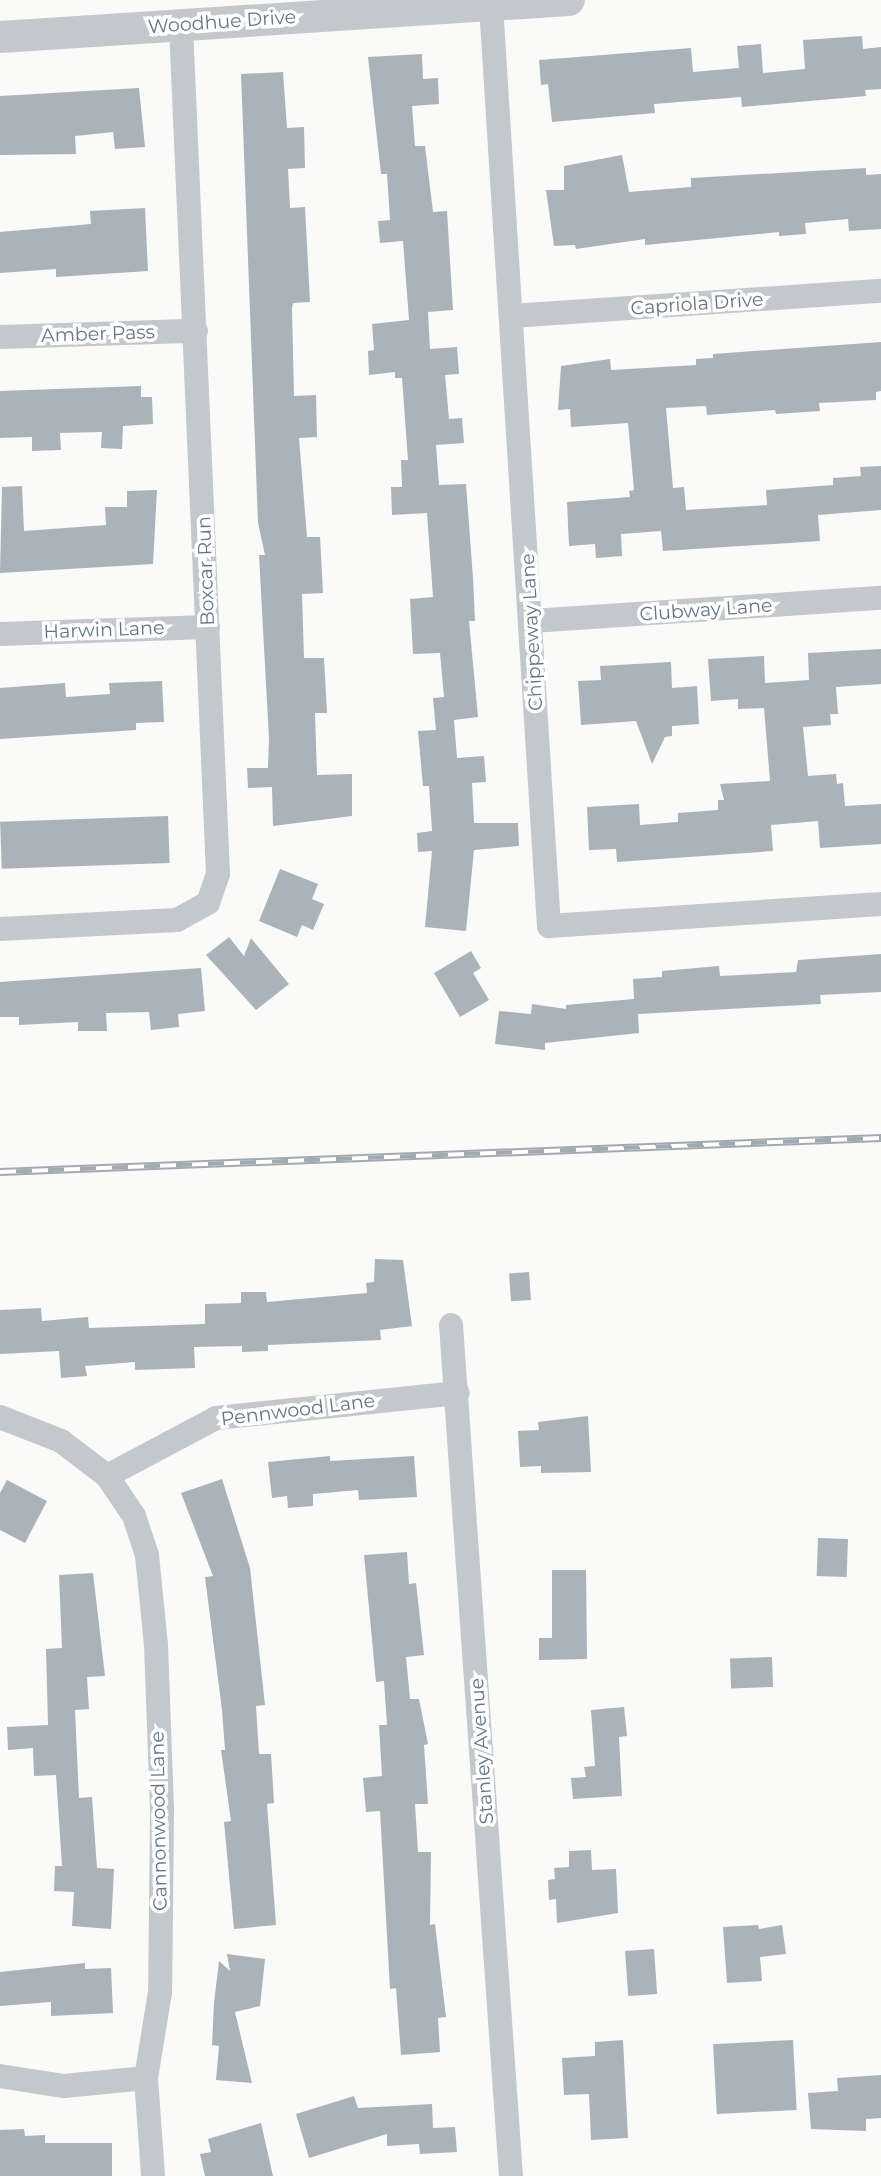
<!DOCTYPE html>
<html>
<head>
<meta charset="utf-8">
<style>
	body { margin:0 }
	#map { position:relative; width:881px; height:2176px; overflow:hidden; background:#fafaf8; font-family:Montserrat,sans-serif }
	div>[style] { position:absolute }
	.building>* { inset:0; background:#aab3b9; transform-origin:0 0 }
	.minor>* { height:24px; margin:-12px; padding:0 12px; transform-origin:12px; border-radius:12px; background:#c3c8cc }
	.tertiary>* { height:32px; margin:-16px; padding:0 16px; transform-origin:16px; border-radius:16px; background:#c3c8cc }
	.rail>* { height:8px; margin-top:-4px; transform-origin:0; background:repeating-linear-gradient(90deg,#fff 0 16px,#a2aab0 0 32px); box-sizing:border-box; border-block:2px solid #a2aab0 }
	span { translate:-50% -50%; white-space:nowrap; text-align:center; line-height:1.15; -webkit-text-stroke:7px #fff; paint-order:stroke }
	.street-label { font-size:19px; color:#657683 }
</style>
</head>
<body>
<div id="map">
	<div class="building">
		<i style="clip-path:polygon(862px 36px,863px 49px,881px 47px,881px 89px,865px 90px,866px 96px,742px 107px,741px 97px,654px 104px,655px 113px,552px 122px,548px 84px,541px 85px,539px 60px,691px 48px,693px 72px,739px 68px,737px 46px,761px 44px,763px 73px,805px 69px,803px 40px)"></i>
		<i style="clip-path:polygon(422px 54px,423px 79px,438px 78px,439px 104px,412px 106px,415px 146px,425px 146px,433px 212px,447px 211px,453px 310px,428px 312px,430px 349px,457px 347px,459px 374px,445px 375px,449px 419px,462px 418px,464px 443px,436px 445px,439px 485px,466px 484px,473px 578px,475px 621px,469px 621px,478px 717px,454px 720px,457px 758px,484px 756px,486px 782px,472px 783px,474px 823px,518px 823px,519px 846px,474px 850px,466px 931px,425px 927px,432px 851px,418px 852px,417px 833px,432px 831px,429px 786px,423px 786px,418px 731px,436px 730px,433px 698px,444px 697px,440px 653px,413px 654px,410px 599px,433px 597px,427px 513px,392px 515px,391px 487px,402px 487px,401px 460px,408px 460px,402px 378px,395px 378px,395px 372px,369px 375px,368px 351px,374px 350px,372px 324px,409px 320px,403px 241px,380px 243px,378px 221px,390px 220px,387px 174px,381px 174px,368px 57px)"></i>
		<i style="clip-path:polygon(283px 72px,287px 128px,304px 127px,305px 168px,288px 169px,290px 208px,305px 207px,310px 302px,293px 303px,292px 308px,294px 396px,316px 395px,317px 437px,299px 438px,307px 537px,320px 537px,323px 593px,302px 594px,304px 658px,324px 658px,327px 713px,315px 713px,317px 775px,352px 774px,352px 816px,273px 826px,272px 787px,248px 788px,247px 768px,268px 768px,269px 739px,259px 555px,265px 555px,258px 523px,241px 74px)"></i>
		<i style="clip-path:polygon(139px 88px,145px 147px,115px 149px,113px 132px,75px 136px,76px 154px,0 155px,0 96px)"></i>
		<i style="clip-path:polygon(622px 155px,629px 192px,691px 187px,691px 178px,866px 168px,866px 175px,881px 174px,881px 229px,849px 231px,848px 219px,805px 223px,806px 234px,779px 236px,779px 232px,645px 245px,645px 239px,576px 249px,575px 245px,554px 246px,546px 190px,564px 190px,564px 166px)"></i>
		<i style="clip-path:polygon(145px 208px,148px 271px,56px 277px,56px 269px,0 273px,0 232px,91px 224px,90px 211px)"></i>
		<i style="clip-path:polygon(881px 342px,881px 391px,876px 392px,876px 400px,819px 403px,820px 411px,776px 414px,775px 410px,707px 415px,706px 406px,666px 408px,673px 488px,684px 487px,686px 510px,767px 505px,766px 490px,833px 485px,833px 478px,861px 476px,860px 467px,881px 466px,881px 510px,818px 515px,820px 541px,663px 551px,661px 531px,621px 534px,622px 556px,596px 558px,595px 544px,569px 546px,567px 502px,630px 497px,629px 491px,634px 490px,628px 423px,571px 427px,570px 409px,558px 410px,561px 366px,610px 359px,611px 370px,696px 365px,696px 359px,713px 358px,713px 354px)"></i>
		<i style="clip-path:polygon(141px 386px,141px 397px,152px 397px,153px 424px,123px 426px,122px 449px,101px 448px,102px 432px,60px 433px,61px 450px,32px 451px,32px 437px,0 438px,0 391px)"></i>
		<i style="clip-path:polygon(22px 486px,24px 531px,106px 525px,105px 507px,127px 507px,127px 491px,157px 490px,153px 564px,0 573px,2px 487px)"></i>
		<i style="clip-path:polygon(881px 649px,881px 684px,836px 687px,838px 714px,830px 714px,831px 725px,803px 727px,808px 776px,836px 774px,837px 784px,843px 783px,845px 806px,881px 804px,881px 844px,820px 848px,818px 821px,771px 825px,773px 851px,617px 862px,616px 849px,589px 850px,587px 807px,639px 804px,640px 825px,678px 822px,678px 813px,718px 810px,718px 800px,724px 800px,720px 784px,770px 781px,764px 708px,738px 709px,738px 699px,711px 701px,708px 659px,764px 656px,765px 683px,809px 680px,808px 653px)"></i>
		<i style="clip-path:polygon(671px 662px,672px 688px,697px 686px,699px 724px,672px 726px,672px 736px,665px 737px,652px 764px,636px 721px,581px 725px,578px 681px,601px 680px,600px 666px)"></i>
		<i style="clip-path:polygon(162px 681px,164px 722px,136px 723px,136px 730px,0 739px,0 688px,65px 683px,66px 697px,110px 694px,109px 683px)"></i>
		<i style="left:168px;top:816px;width:47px;height:168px;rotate:88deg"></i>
		<i style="clip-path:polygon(280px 869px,318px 884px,312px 899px,324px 904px,313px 930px,302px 925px,297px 937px,259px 921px)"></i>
		<i style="clip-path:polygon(229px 937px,244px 956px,251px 938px,289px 984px,256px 1010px,206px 955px)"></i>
		<i style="clip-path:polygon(471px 951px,481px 968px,473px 973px,489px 1000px,460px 1017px,434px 973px)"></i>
		<i style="clip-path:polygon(881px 954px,881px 992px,820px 995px,821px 1004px,638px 1014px,639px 1033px,545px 1043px,545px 1050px,495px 1044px,499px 1011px,531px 1014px,532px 1004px,566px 1009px,566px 1005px,634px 999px,633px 979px,662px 977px,662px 971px,719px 966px,720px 976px,796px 972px,798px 960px)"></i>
		<i style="clip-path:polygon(201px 968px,205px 1011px,178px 1014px,179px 1027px,151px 1030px,149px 1012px,106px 1013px,107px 1031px,78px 1031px,78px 1022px,19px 1025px,19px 1017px,0 1017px,0 982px)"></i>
		<i style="clip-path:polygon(375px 1259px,403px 1260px,412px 1326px,380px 1330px,381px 1340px,268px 1345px,268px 1351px,242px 1352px,242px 1346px,194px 1347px,195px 1368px,135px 1370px,135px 1362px,85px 1366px,87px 1376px,61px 1378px,59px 1351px,0 1354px,0 1310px,41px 1308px,42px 1321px,88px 1317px,89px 1328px,205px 1324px,205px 1304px,241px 1303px,241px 1292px,266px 1292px,267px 1302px,367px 1293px,366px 1283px,374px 1282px)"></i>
		<i style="left:529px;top:1272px;width:28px;height:20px;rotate:86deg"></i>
		<i style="clip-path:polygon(588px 1416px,591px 1472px,541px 1473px,541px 1466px,520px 1467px,518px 1431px,539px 1430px,538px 1422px)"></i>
		<i style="clip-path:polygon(330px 1456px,330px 1461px,414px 1456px,417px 1497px,359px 1500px,358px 1490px,313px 1494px,313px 1506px,288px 1508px,287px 1496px,272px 1498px,268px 1462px)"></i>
		<i style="clip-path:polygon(222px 1479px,250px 1568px,265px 1705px,256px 1706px,259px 1754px,271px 1754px,274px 1803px,267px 1804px,276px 1925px,234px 1929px,224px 1822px,231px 1821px,221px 1750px,225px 1750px,222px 1710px,205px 1577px,213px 1576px,181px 1493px)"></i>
		<i style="clip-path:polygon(7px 1480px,47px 1501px,25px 1543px,0 1530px,0 1493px)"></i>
		<i style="left:818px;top:1538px;width:30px;height:38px;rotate:2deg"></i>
		<i style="clip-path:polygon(407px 1552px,409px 1584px,416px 1583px,424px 1655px,406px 1657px,410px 1699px,419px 1699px,428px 1744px,424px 1745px,428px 1804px,415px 1804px,418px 1852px,431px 1852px,430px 1925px,435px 1924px,446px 2017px,438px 2018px,440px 2052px,401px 2055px,396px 1988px,390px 1989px,380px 1811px,366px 1812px,363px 1778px,382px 1776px,379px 1725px,387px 1725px,384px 1681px,376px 1682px,364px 1555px)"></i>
		<i style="clip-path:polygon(552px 1570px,586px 1570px,587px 1659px,539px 1660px,539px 1638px,552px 1638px)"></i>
		<i style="clip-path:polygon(93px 1573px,105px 1676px,87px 1677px,89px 1709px,75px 1710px,79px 1798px,92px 1797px,97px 1868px,114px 1869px,111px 1929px,72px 1926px,74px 1892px,54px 1891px,55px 1866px,62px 1866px,56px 1775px,34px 1776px,33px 1748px,8px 1750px,7px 1727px,48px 1725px,46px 1649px,62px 1648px,59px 1575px)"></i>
		<i style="left:772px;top:1657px;width:30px;height:42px;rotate:88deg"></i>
		<i style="clip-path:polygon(624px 1707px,627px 1736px,619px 1737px,622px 1796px,573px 1799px,571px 1778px,586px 1777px,584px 1767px,595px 1766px,591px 1710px)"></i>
		<i style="clip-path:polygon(591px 1850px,592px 1870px,616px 1869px,618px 1913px,557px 1923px,556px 1899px,549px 1900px,548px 1880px,555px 1879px,554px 1868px,569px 1867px,569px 1851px)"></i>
		<i style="clip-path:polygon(758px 1925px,759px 1929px,782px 1925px,786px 1954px,760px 1957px,762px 1981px,727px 1983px,723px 1927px)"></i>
		<i style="left:654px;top:1949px;width:45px;height:29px;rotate:86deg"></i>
		<i style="clip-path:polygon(227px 1954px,265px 1959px,260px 2006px,235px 2012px,252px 2083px,216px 2080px,219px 2046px,212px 2045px,214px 2003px,219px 1961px,230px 1971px)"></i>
		<i style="clip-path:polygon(85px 1963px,85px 1969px,111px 1968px,113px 2013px,51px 2016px,51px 2002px,0 2006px,0 1972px)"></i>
		<i style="clip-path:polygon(623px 2040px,628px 2138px,591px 2140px,589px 2094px,564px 2095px,562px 2058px,595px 2056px,595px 2042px)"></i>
		<i style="left:793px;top:2040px;width:70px;height:80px;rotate:87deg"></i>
		<i style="clip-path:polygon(881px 2075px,881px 2118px,866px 2119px,866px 2131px,811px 2129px,808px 2093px,838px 2091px,837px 2078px)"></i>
		<i style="clip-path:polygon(354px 2096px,358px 2108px,432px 2104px,433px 2128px,455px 2127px,457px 2152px,420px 2154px,419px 2144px,387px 2146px,387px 2134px,309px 2158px,296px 2114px)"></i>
		<i style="clip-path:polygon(261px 2123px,273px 2176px,205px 2176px,200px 2154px,211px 2152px,208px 2139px)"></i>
		<i style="clip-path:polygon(24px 2129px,25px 2136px,45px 2135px,45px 2143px,112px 2143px,112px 2176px,0 2176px,0 2130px)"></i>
	</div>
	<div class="minor">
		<i style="left:491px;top:5px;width:923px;rotate:86.4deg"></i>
		<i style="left:549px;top:926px;width:333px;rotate:-3.8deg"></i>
		<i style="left:512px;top:316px;width:370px;rotate:-3.9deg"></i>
		<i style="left:0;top:337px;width:196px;rotate:-1.8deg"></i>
		<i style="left:532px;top:621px;width:350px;rotate:-3.8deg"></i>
		<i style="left:0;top:634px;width:208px;rotate:-1.9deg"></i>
		<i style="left:0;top:929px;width:177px;rotate:-2.9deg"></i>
		<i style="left:177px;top:920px;width:35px;rotate:-29deg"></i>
		<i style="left:208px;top:903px;width:31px;rotate:-71deg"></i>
		<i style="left:218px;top:874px;width:850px;rotate:-92.5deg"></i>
		<i style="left:451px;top:1325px;width:853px;rotate:85.97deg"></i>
		<i style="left:0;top:1417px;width:66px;rotate:21.5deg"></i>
		<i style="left:61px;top:1441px;width:58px;rotate:37.3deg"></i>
		<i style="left:107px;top:1476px;width:123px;rotate:-28deg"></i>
		<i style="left:216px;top:1418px;width:243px;rotate:-5.9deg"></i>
		<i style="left:107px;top:1476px;width:48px;rotate:56deg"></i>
		<i style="left:134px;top:1516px;width:41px;rotate:71.6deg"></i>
		<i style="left:147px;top:1555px;width:90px;rotate:84.3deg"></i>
		<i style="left:156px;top:1645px;width:167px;rotate:87.9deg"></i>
		<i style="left:162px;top:1812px;width:180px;rotate:90.6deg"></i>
		<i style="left:160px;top:1992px;width:87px;rotate:99.2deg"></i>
		<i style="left:146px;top:2078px;width:98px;rotate:85.9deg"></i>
		<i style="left:0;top:2076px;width:65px;rotate:8.9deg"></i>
		<i style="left:64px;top:2086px;width:82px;rotate:-5.6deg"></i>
	</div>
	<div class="tertiary">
		<i style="left:0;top:37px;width:570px;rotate:-3.72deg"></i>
	</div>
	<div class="rail">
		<i style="left:0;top:1172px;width:882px;rotate:-2.21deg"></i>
	</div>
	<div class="street-label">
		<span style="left:222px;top:22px;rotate:-4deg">Woodhue Drive</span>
		<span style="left:697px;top:304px;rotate:-4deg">Capriola Drive</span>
		<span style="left:98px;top:334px;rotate:-2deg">Amber Pass</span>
		<span style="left:206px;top:571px;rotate:-92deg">Boxcar Run</span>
		<span style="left:706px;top:610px;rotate:-4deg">Clubway Lane</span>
		<span style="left:104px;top:630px;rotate:-2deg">Harwin Lane</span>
		<span style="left:532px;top:632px;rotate:-93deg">Chippeway Lane</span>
		<span style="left:298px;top:1410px;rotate:-7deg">Pennwood Lane</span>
		<span style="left:482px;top:1751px;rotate:-94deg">Stanley Avenue</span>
		<span style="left:159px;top:1821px;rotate:-91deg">Cannonwood Lane</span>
	</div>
</div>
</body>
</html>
